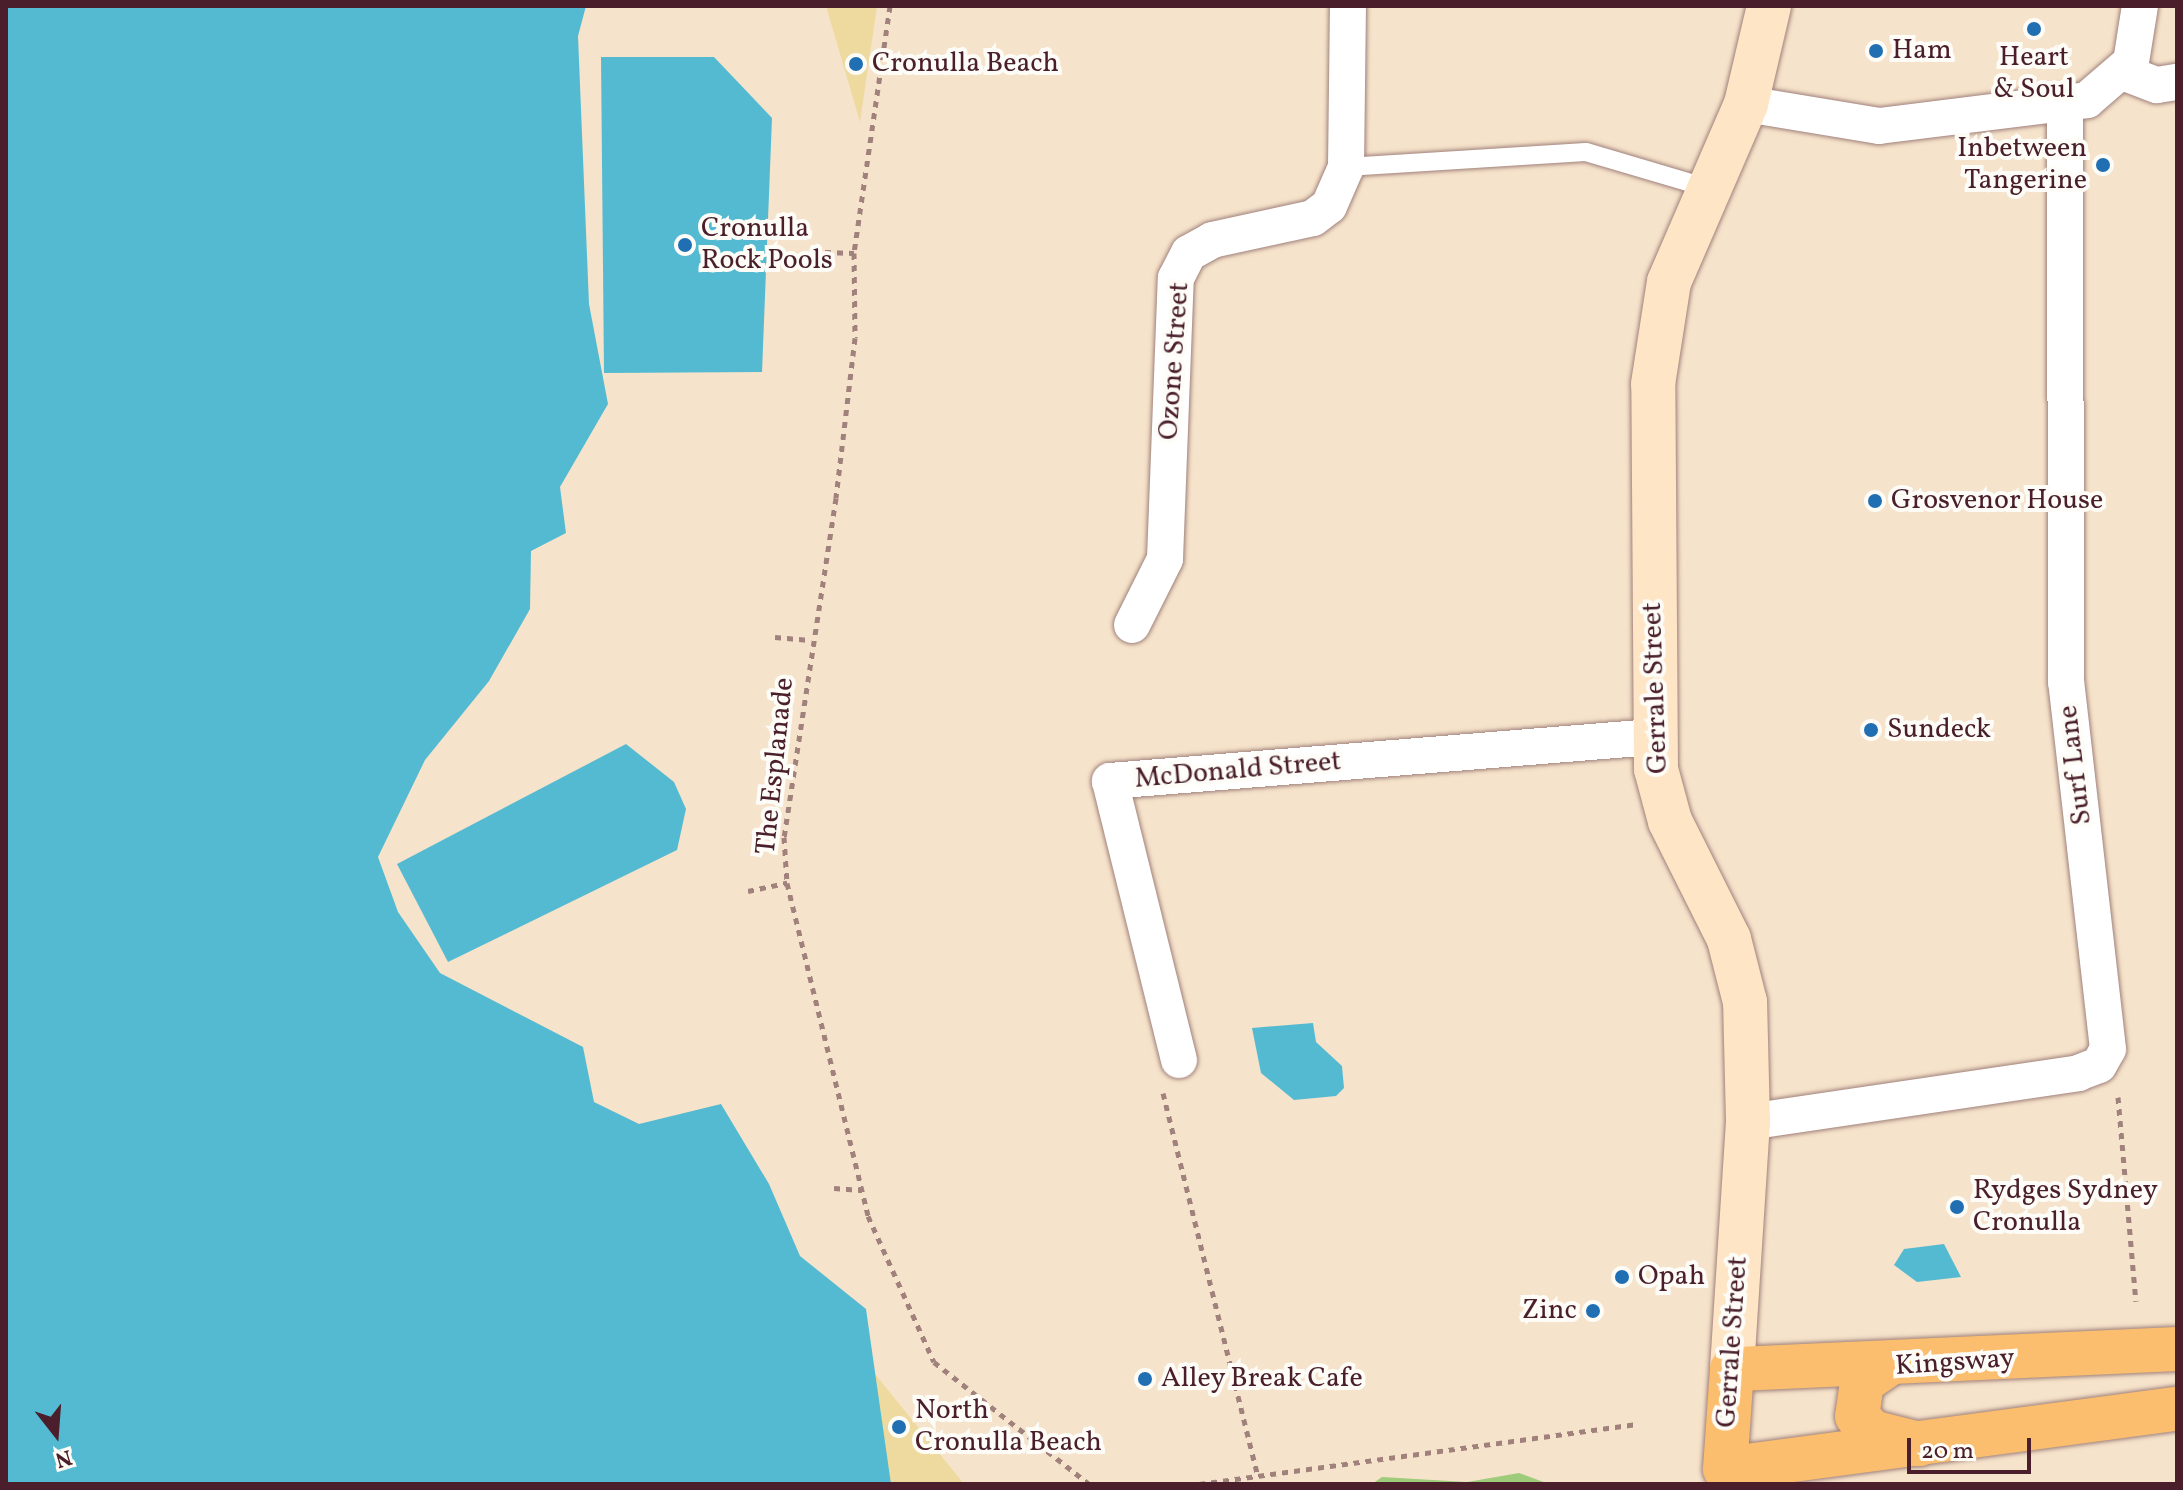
<!DOCTYPE html>
<html>
<head>
<meta charset="utf-8">
<style>
	body { margin:0 }
	#map { position:relative; width:2183px; height:1490px; overflow:hidden; background:#f6e3cb; font-family:Vollkorn,serif }
	div>[style] { position:absolute }
	.green>* { inset:0; background:#9ecc7a }
	.sand>* { inset:0; background:#eeda9e }
	.water>* { inset:0; background:#54bad2 }
	.path>* { height:5px; margin-top:-2.5px; transform-origin:0; background:repeating-linear-gradient(90deg,#a0817b 0 6px,transparent 0 12px) }
	.roads { filter:drop-shadow(0 0 2px #a0817b) drop-shadow(0 0 2px #a0817b) }
	.lane>* { height:18px; margin:-9px; padding:0 9px; transform-origin:9px; border-radius:9px; background:#fff }
	.street>* { height:36px; margin:-18px; padding:0 18px; transform-origin:18px; border-radius:18px; background:#fff }
	.secondary>* { height:44px; margin:-22px; padding:0 22px; transform-origin:22px; border-radius:22px; background:#fde5c5 }
	.primary>* { height:44px; margin:-22px; padding:0 22px; transform-origin:22px; border-radius:22px; background:#fbbe6e }
	.dots>* { width:22px; height:22px; translate:-50% -50%; box-sizing:border-box; border:4px solid #fdfcf7; border-radius:50% }
	span { translate:-50% -50%; white-space:nowrap; text-align:center; line-height:1.15; -webkit-text-stroke:8px #fdfcf7; paint-order:stroke }
	.poi-label { font-size:28px; color:#4a1f2b }
	.left { translate:0 -50%; text-align:left }
	.right { translate:-100% -50%; text-align:right }
	.street-label { font-size:28px; color:#4a1f2b }
	.frame { position:absolute; inset:0; border:8px solid #4a1f2b; pointer-events:none }
	.north { position:absolute; left:16px; top:1394px; width:80px; height:80px; -webkit-text-stroke:6px #fdfcf7; paint-order:stroke; rotate:163deg; font-size:22px; font-weight:700; line-height:32px; text-align:center; color:#4a1f2b }
	.north::after { content:''; display:block; margin:auto; width:28px; height:36px; background:#4a1f2b; clip-path:polygon(50% 0,100% 100%,50% 72%,0 100%) }
	.scale { position:absolute; left:1907px; top:1438px; width:124px; height:36px; box-sizing:border-box; border:4px solid #4a1f2b; border-top:0; padding-left:10px; font-size:24px; line-height:28px; white-space:nowrap; color:#4a1f2b; -webkit-text-stroke:6px #fdfcf7; paint-order:stroke }
</style>
</head>
<body>
<div id="map">
	<div class="green">
		<i style="clip-path:polygon(1519px 1473px,1549px 1484px,1372px 1484px,1382px 1477px,1467px 1482px)"></i>
	</div>
	<div class="sand">
		<i style="clip-path:polygon(826px 6px,877px 6px,860px 122px)"></i>
		<i style="clip-path:polygon(871px 1369px,964px 1484px,891px 1484px)"></i>
	</div>
	<div class="water">
		<i style="clip-path:polygon(6px 6px,586px 6px,578px 36px,589px 304px,608px 404px,560px 487px,566px 533px,531px 551px,530px 609px,489px 681px,425px 760px,378px 857px,398px 912px,440px 973px,583px 1047px,594px 1102px,639px 1124px,721px 1104px,769px 1184px,800px 1256px,866px 1309px,891px 1484px,6px 1484px)"></i>
		<i style="clip-path:polygon(601px 57px,714px 57px,772px 118px,762px 372px,604px 373px)"></i>
		<i style="clip-path:polygon(626px 744px,674px 782px,686px 809px,677px 850px,448px 962px,397px 864px)"></i>
		<i style="clip-path:polygon(1313px 1023px,1316px 1042px,1342px 1066px,1344px 1088px,1336px 1096px,1294px 1100px,1261px 1073px,1252px 1028px)"></i>
		<i style="clip-path:polygon(1944px 1244px,1961px 1277px,1917px 1282px,1894px 1265px,1904px 1249px)"></i>
	</div>
	<div class="path">
		<i style="left:890px;top:6px;width:250px;rotate:98.3deg"></i>
		<i style="left:854px;top:253px;width:85px;rotate:89.3deg"></i>
		<i style="left:855px;top:338px;width:161px;rotate:96.8deg"></i>
		<i style="left:836px;top:498px;width:343px;rotate:98.7deg"></i>
		<i style="left:784px;top:837px;width:46px;rotate:86.3deg"></i>
		<i style="left:787px;top:883px;width:343px;rotate:76.3deg"></i>
		<i style="left:868px;top:1216px;width:160px;rotate:65.7deg"></i>
		<i style="left:934px;top:1362px;width:197px;rotate:38.2deg"></i>
		<i style="left:825px;top:252px;width:29px;rotate:2deg"></i>
		<i style="left:775px;top:637px;width:35px;rotate:5deg"></i>
		<i style="left:748px;top:891px;width:40px;rotate:-12deg"></i>
		<i style="left:1163px;top:1093px;width:395px;rotate:76.1deg"></i>
		<i style="left:2118px;top:1097px;width:205px;rotate:85deg"></i>
		<i style="left:834px;top:1188px;width:27px;rotate:4deg"></i>
		<i style="left:1199px;top:1484px;width:442px;rotate:-7.8deg"></i>
	</div>
	<div class="roads">
		<div class="lane">
			<i style="left:1346px;top:167px;width:240px;rotate:-3.6deg"></i>
			<i style="left:1586px;top:152px;width:124px;rotate:16.4deg"></i>
		</div>
		<div class="street">
			<i style="left:2125px;top:73px;width:34px;rotate:21deg"></i>
			<i style="left:2157px;top:85px;width:20px;rotate:-9deg"></i>
			<i style="left:1746px;top:104px;width:135px;rotate:9.4deg"></i>
			<i style="left:1879px;top:126px;width:210px;rotate:-7.1deg"></i>
			<i style="left:2087px;top:100px;width:58px;rotate:-40.8deg"></i>
			<i style="left:2131px;top:62px;width:57px;rotate:-80.9deg"></i>
			<i style="left:1132px;top:625px;width:74px;rotate:-63.4deg"></i>
			<i style="left:1165px;top:559px;width:281px;rotate:-87.8deg"></i>
			<i style="left:1176px;top:278px;width:28px;rotate:-63deg"></i>
			<i style="left:1189px;top:253px;width:26px;rotate:-29deg"></i>
			<i style="left:1212px;top:240px;width:103px;rotate:-12.3deg"></i>
			<i style="left:1313px;top:218px;width:20px;rotate:-37deg"></i>
			<i style="left:1329px;top:206px;width:43px;rotate:-66.4deg"></i>
			<i style="left:1346px;top:167px;width:161px;rotate:-89.3deg"></i>
			<i style="left:1179px;top:1060px;width:287px;rotate:-103.9deg"></i>
			<i style="left:1110px;top:781px;width:544px;rotate:-4.64deg"></i>
			<i style="left:1748px;top:1122px;width:334px;rotate:-8.4deg"></i>
			<i style="left:2078px;top:1073px;width:22px;rotate:-21deg"></i>
			<i style="left:2099px;top:1065px;width:18px;rotate:-61deg"></i>
			<i style="left:2108px;top:1049px;width:369px;rotate:-96.5deg"></i>
			<i style="left:2066px;top:682px;width:577px;rotate:-90.1deg"></i>
		</div>
		<div class="secondary">
			<i style="left:1732px;top:1369px;width:248px;rotate:-86.3deg"></i>
			<i style="left:1748px;top:1122px;width:120px;rotate:-91.4deg"></i>
			<i style="left:1745px;top:1002px;width:65px;rotate:-104.3deg"></i>
			<i style="left:1729px;top:939px;width:132px;rotate:-116.6deg"></i>
			<i style="left:1670px;top:821px;width:54px;rotate:-105.1deg"></i>
			<i style="left:1656px;top:769px;width:385px;rotate:-90.4deg"></i>
			<i style="left:1653px;top:384px;width:103px;rotate:-81.1deg"></i>
			<i style="left:1669px;top:282px;width:194px;rotate:-66.6deg"></i>
			<i style="left:1746px;top:104px;width:101px;rotate:-76.8deg"></i>
		</div>
		<div class="primary">
			<i style="left:2177px;top:1349px;width:445px;rotate:177.4deg"></i>
			<i style="left:1732px;top:1369px;width:100px;rotate:94deg"></i>
			<i style="left:1725px;top:1469px;width:456px;rotate:-7.6deg"></i>
			<i style="left:1883px;top:1368px;width:25px;rotate:146deg"></i>
			<i style="left:1862px;top:1382px;width:34px;rotate:98deg"></i>
			<i style="left:1857px;top:1416px;width:22px;rotate:47deg"></i>
			<i style="left:1872px;top:1432px;width:49px;rotate:14.3deg"></i>
		</div>
	</div>
	<div class="dots">
		<i style="left:2034px;top:29px;background:#1f6fb2"></i>
		<i style="left:1876px;top:51px;background:#1f6fb2"></i>
		<i style="left:856px;top:64px;background:#1f6fb2"></i>
		<i style="left:2103px;top:165px;background:#1f6fb2"></i>
		<i style="left:685px;top:245px;background:#1f6fb2"></i>
		<i style="left:1875px;top:501px;background:#1f6fb2"></i>
		<i style="left:1871px;top:730px;background:#1f6fb2"></i>
		<i style="left:1957px;top:1207px;background:#1f6fb2"></i>
		<i style="left:1622px;top:1277px;background:#1f6fb2"></i>
		<i style="left:1593px;top:1311px;background:#1f6fb2"></i>
		<i style="left:1145px;top:1379px;background:#1f6fb2"></i>
		<i style="left:899px;top:1427px;background:#1f6fb2"></i>
	</div>
	<div class="poi-label">
		<span class="left" style="left:1892px;top:51px">Ham</span>
		<span style="left:2034px;top:74px">Heart<br>&amp; Soul</span>
		<span class="left" style="left:872px;top:64px">Cronulla Beach</span>
		<span class="right" style="left:2087px;top:165px">Inbetween<br>Tangerine</span>
		<span class="left" style="left:701px;top:245px">Cronulla<br>Rock Pools</span>
		<span class="left" style="left:1891px;top:501px">Grosvenor House</span>
		<span class="left" style="left:1887px;top:730px">Sundeck</span>
		<span class="left" style="left:1973px;top:1207px">Rydges Sydney<br>Cronulla</span>
		<span class="left" style="left:1638px;top:1277px">Opah</span>
		<span class="right" style="left:1577px;top:1311px">Zinc</span>
		<span class="left" style="left:1161px;top:1379px">Alley Break Cafe</span>
		<span class="left" style="left:915px;top:1427px">North<br>Cronulla Beach</span>
	</div>
	<div class="street-label">
		<span style="left:1175px;top:361px;rotate:-86deg">Ozone Street</span>
		<span style="left:1656px;top:688px;rotate:-92deg">Gerrale Street</span>
		<span style="left:2076px;top:765px;rotate:-97deg">Surf Lane</span>
		<span style="left:776px;top:766px;rotate:-84deg">The Esplanade</span>
		<span style="left:1238px;top:771px;rotate:-5deg">McDonald Street</span>
		<span style="left:1733px;top:1342px;rotate:-86deg">Gerrale Street</span>
		<span style="left:1955px;top:1363px;rotate:-4deg">Kingsway</span>
	</div>
	<div class="frame"></div>
	<div class="north">N</div>
	<div class="scale">20 m</div>
</div>
</body>
</html>
